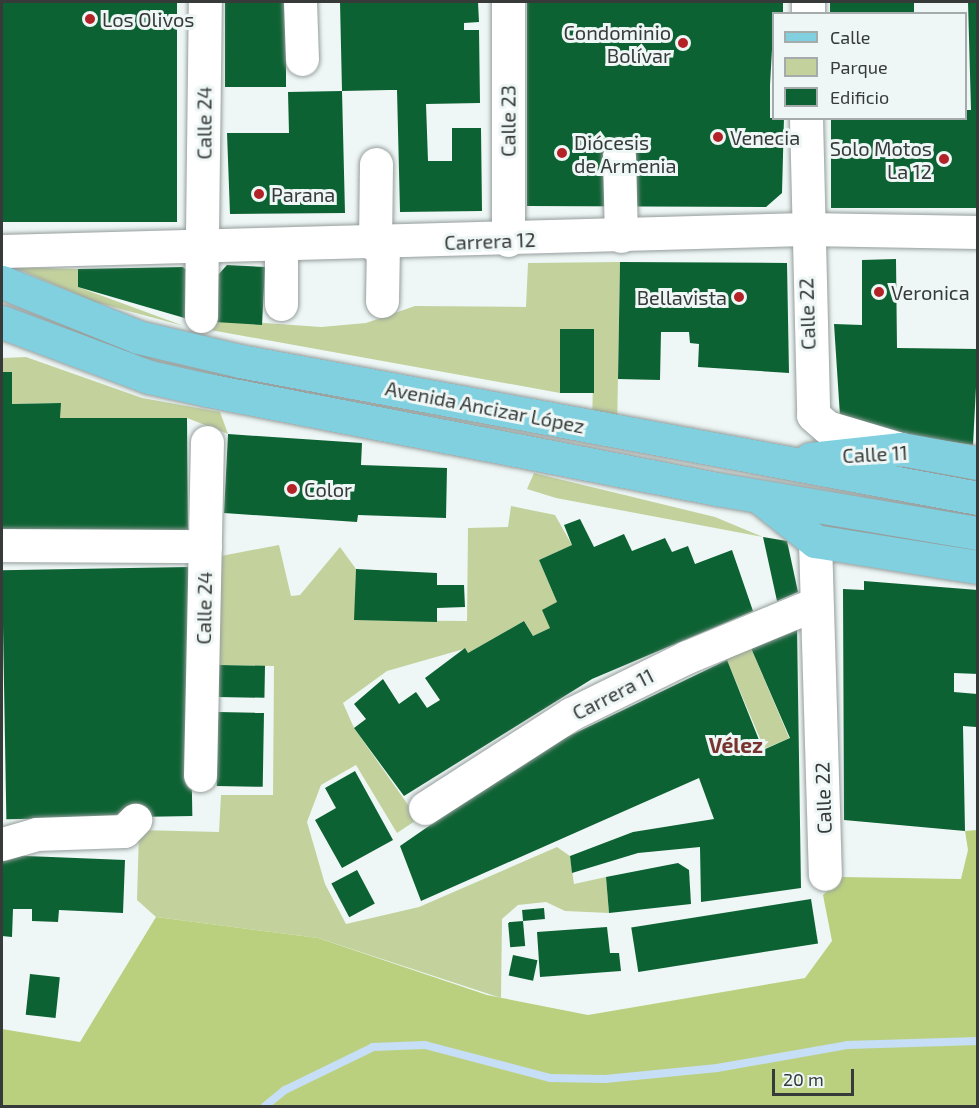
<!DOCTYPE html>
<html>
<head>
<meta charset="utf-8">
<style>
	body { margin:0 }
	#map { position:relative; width:979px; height:1108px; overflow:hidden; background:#eef7f5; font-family:"Exo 2",sans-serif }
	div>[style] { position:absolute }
	.green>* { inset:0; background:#c3d29d; transform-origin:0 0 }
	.forest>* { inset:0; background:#bbd07f }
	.stream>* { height:8px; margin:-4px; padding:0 4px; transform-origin:4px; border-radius:4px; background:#c6dff7 }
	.building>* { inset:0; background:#0d6233; transform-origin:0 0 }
	.roads { filter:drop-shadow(0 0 2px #959d9c) drop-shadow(0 0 2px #959d9c) }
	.minor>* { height:33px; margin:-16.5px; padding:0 16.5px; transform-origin:16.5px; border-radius:16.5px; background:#fff }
	.major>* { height:33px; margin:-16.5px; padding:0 16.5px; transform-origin:16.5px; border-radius:16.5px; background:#80d0e0 }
	.dots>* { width:16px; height:16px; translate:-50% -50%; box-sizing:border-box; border:3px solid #eef7f5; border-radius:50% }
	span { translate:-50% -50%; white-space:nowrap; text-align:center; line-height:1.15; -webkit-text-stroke:6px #eef7f5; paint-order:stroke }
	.poi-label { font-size:20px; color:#363a39 }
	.left { translate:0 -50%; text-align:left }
	.right { translate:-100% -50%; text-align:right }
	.street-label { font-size:20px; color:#363a39 }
	.neighbourhood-label { font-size:21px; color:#79332f; font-weight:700 }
	.frame { position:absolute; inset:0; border:3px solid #363a39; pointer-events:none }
	.legend { position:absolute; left:772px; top:12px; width:195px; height:108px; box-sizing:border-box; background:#eef7f5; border:2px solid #a4abaa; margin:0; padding:8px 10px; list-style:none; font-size:18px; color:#363a39 }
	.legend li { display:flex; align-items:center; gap:12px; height:30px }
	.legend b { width:30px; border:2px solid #a4abaa }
	.scale { position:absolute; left:772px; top:1069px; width:82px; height:27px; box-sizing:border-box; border:3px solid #363a39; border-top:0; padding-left:8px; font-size:18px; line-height:21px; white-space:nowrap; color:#363a39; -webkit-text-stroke:4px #eef7f5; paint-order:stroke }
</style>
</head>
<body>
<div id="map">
	<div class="green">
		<i style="clip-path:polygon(620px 262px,617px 433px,592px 428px,594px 329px,560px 330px,560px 393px,194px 327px,209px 319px,321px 327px,366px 323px,415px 306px,526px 307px,528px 263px)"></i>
		<i style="clip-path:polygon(13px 267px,78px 269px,78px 287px,184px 326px,95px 302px)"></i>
		<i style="clip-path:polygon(26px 357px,142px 398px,220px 412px,228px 434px,187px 418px,60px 418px,60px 403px,12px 404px,12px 372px,2px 372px,2px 358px)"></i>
		<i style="clip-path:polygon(534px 473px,715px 517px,763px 537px,556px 498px,527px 489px)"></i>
		<i style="clip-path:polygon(511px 506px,555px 515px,572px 545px,539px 560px,557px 602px,550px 628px,533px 636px,524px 621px,468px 653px,464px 649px,387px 671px,343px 703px,354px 728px,418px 819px,397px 833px,356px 765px,321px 785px,307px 822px,325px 884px,346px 924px,419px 907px,557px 847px,570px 856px,574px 884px,606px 877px,609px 913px,565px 911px,546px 902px,518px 905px,502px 919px,501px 998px,318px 938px,156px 917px,137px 900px,139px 830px,219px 832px,221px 795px,273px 795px,274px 666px,219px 665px,221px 556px,279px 545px,291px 596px,300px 595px,340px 547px,356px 569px,355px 620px,467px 621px,468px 528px,508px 527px)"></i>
		<i style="left:751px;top:648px;width:98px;height:27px;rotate:67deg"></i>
	</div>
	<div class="forest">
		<i style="clip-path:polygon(977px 830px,977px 1106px,2px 1106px,2px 1029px,80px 1042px,156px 917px,318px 938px,487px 995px,588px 1015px,805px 978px,832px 941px,823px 895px,842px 877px,961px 879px,968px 850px,965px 831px)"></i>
	</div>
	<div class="stream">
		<i style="left:265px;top:1106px;width:26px;rotate:-39deg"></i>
		<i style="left:285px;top:1090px;width:98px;rotate:-26deg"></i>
		<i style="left:373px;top:1047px;width:52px;rotate:-2.2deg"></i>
		<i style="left:425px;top:1045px;width:129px;rotate:14.8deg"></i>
		<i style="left:550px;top:1078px;width:55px;rotate:1deg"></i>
		<i style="left:605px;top:1079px;width:113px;rotate:-5.6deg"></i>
		<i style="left:717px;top:1068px;width:132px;rotate:-10deg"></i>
		<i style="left:847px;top:1045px;width:131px;rotate:-1.7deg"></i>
	</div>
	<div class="building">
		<i style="left:2px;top:2px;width:175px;height:220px"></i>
		<i style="left:225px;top:2px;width:61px;height:85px"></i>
		<i style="clip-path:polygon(340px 2px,478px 2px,479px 22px,464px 23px,464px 30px,479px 30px,480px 103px,426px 104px,428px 161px,452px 161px,452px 128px,481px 128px,482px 211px,400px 212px,397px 90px,389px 90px,342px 91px,345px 213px,230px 214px,227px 133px,289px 133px,288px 92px,342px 91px)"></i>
		<i style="clip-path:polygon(527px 2px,783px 2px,783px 14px,774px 14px,770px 85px,770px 118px,784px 118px,782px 193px,766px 207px,527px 206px)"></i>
		<i style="left:830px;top:2px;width:84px;height:12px"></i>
		<i style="clip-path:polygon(968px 2px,978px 2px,978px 208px,831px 208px,831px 118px,966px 118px,966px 110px,971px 110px)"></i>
		<i style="clip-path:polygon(896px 259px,897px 348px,978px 349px,973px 445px,885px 432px,840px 416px,834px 324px,862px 325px,862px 260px)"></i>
		<i style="clip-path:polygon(620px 262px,787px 263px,789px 373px,698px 367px,699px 344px,690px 343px,689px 332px,661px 332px,660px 380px,618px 379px)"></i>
		<i style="clip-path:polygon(227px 265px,265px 267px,262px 325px,215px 322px,217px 276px)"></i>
		<i style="clip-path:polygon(183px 267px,191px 274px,188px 319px,78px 287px,78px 269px)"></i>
		<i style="left:560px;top:329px;width:34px;height:64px"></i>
		<i style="clip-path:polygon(2px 372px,12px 372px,12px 404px,61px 403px,60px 418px,187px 418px,188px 530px,2px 529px)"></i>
		<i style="clip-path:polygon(228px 434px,362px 443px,361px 465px,447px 468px,446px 518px,358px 515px,357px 522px,224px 513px)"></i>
		<i style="clip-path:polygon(580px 519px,594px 547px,624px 534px,632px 551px,665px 538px,672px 552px,688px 546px,695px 564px,732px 550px,753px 611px,592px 679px,404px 796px,354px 728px,366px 719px,354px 704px,383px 679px,399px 704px,416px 692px,427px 708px,440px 700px,425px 678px,465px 648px,468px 653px,524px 621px,533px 636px,550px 628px,542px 610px,557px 602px,539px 560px,572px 545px,564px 525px)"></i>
		<i style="clip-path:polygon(763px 537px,787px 541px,798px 592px,777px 601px)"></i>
		<i style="left:188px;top:567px;width:249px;height:186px;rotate:89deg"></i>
		<i style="clip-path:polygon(356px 569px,437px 573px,437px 585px,464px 585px,465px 607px,437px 608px,437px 622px,354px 620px)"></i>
		<i style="clip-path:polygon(864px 581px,978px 590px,978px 674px,954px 673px,954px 692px,977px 694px,976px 727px,963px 726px,965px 831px,844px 820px,843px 589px,864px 590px)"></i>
		<i style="clip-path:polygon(797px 626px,801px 888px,701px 902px,700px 847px,638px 853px,572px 873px,570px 856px,633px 832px,714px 819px,699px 778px,421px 901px,400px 846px,536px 752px,727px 660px,763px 750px,790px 738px,751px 648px)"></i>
		<i style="left:219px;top:665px;width:46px;height:32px;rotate:1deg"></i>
		<i style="left:218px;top:712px;width:46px;height:74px;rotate:1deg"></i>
		<i style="clip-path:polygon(355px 771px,393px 840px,342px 868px,315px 820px,336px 808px,325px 788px)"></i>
		<i style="clip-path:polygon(2px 855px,125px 860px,123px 913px,59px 910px,58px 922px,32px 921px,32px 909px,13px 909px,12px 937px,2px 936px)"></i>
		<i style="clip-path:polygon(678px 863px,689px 870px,691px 904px,609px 913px,606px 877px)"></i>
		<i style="left:357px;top:870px;width:38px;height:29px;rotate:62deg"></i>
		<i style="left:811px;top:899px;width:45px;height:182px;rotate:81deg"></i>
		<i style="left:544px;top:908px;width:11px;height:22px;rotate:85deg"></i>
		<i style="left:523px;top:921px;width:25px;height:15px;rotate:85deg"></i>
		<i style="clip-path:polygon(607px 927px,610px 953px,619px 953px,621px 971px,540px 977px,537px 932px)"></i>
		<i style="left:513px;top:955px;width:25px;height:21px;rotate:12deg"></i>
		<i style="left:30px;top:974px;width:30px;height:41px;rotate:6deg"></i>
	</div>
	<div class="roads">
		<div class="minor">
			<i style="left:300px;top:2px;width:57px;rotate:88deg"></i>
			<i style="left:808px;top:14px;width:12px;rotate:-90deg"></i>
			<i style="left:806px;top:118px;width:297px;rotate:88.6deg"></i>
			<i style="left:813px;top:415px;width:18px;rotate:41deg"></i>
			<i style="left:827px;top:427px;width:77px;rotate:16.6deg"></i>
			<i style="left:619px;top:156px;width:80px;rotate:88.6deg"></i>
			<i style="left:508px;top:240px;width:238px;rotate:-90deg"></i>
			<i style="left:375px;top:245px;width:81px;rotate:-89.3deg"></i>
			<i style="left:2px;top:251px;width:803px;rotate:-1.57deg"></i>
			<i style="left:805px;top:229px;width:173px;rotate:1deg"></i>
			<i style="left:382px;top:301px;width:57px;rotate:-89deg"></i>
			<i style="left:281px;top:304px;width:59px;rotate:-90deg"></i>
			<i style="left:201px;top:316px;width:314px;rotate:-89.3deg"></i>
			<i style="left:815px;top:541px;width:333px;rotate:88.3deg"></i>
			<i style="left:2px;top:545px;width:203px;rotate:0.3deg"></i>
			<i style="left:200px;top:775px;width:333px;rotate:-88.8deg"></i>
			<i style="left:425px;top:808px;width:174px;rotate:-32.8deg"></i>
			<i style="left:571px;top:714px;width:129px;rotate:-26.2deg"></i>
			<i style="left:687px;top:657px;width:139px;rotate:-22.5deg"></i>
			<i style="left:2px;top:844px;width:35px;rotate:-16deg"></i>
			<i style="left:36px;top:834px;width:88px;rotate:-2deg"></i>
			<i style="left:124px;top:831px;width:16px;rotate:-45deg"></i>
		</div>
		<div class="major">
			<i style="left:2px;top:282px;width:147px;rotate:22deg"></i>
			<i style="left:138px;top:337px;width:105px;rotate:13.2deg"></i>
			<i style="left:240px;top:361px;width:751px;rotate:10.52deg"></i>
			<i style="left:2px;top:322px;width:157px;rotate:20.5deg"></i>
			<i style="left:149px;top:377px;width:59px;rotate:12.6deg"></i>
			<i style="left:207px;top:390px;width:520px;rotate:10.99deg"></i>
			<i style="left:717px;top:489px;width:265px;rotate:9.6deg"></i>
			<i style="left:810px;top:459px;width:92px;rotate:-6.3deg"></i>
			<i style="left:901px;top:449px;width:78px;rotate:10.3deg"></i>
			<i style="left:762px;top:499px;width:68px;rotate:38.4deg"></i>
			<i style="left:815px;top:541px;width:165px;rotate:9.1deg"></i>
		</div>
	</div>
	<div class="dots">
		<i style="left:90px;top:19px;background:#b32227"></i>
		<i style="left:683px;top:43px;background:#b32227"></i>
		<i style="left:718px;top:137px;background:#b32227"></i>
		<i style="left:562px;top:153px;background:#b32227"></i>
		<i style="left:944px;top:159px;background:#b32227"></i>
		<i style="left:259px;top:194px;background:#b32227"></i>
		<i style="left:879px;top:292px;background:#b32227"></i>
		<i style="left:739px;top:297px;background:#b32227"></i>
		<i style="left:292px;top:489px;background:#b32227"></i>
	</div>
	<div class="poi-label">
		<span class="left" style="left:102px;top:19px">Los Olivos</span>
		<span class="right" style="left:671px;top:44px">Condominio<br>Bolívar</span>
		<span class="left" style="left:730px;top:137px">Venecia</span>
		<span class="left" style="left:574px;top:154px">Diócesis<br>de Armenia</span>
		<span class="right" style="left:932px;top:160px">Solo Motos<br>La 12</span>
		<span class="left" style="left:271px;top:194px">Parana</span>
		<span class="left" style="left:891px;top:292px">Veronica</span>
		<span class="right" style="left:727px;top:297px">Bellavista</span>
		<span class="left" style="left:304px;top:489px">Color</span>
	</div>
	<div class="street-label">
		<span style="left:508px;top:121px;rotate:-90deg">Calle 23</span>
		<span style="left:204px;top:123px;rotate:-90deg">Calle 24</span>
		<span style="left:490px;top:241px;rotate:-2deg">Carrera 12</span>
		<span style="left:807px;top:314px;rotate:-92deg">Calle 22</span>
		<span style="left:485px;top:407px;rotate:11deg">Avenida Ancizar López</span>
		<span style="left:875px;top:454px;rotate:-3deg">Calle 11</span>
		<span style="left:204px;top:608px;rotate:-89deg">Calle 24</span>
		<span style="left:613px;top:694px;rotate:-27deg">Carrera 11</span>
		<span style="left:823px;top:798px;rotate:-92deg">Calle 22</span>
	</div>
	<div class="neighbourhood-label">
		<span style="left:736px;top:745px">Vélez</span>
	</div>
	<div class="frame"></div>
	<ul class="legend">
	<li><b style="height:8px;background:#80d0e0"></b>Calle</li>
	<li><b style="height:16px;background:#c3d29d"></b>Parque</li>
	<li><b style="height:16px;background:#0d6233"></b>Edificio</li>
	</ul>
	<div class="scale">20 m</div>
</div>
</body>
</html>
